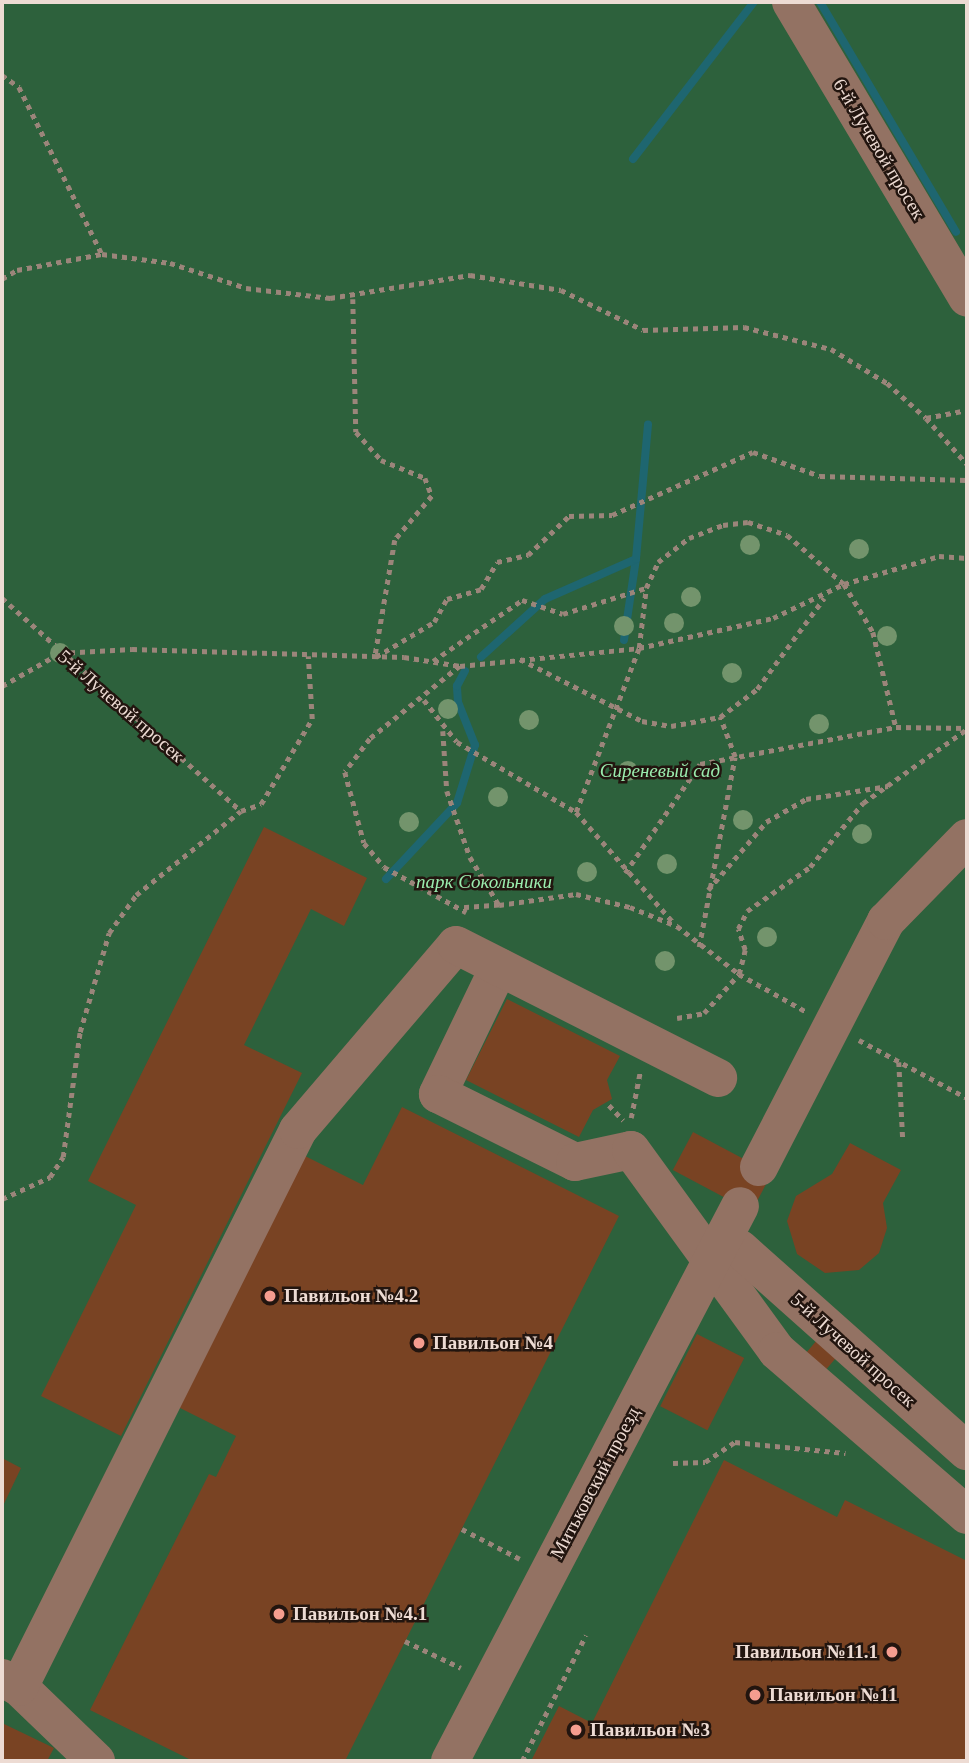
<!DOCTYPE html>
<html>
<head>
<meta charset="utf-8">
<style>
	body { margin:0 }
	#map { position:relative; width:969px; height:1763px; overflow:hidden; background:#44291c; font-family:Georgia,serif }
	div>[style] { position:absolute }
	.green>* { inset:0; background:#2d613c; transform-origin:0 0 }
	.stream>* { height:8px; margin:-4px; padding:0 4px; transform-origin:4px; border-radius:4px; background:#1e6670 }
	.building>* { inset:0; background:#794323; transform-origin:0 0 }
	.path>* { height:4.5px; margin-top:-2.25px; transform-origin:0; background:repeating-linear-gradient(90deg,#9b857a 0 5px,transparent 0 10px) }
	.minor>* { height:38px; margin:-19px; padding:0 19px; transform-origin:19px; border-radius:19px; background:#937263 }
	.trees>* { width:20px; height:20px; margin:-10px; border-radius:50%; background:#73946c }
	.dots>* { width:19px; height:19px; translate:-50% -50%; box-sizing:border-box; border:4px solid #22150f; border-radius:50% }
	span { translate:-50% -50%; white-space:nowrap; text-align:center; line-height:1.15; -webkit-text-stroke:5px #22150f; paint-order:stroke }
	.street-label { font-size:19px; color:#eddbd3 }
	.park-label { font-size:19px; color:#9aecae; font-style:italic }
	.poi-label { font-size:19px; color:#eddbd3; font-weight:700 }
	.left { translate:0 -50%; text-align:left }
	.right { translate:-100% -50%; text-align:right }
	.frame { position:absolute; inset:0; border:4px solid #eddbd3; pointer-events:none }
</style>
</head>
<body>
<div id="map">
	<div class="green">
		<i style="left:2px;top:2px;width:965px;height:1759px"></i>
	</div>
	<div class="stream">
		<i style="left:820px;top:2px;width:267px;rotate:59.4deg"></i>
		<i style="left:633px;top:159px;width:198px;rotate:-52.4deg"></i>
		<i style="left:624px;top:640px;width:82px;rotate:-81.6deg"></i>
		<i style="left:481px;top:657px;width:86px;rotate:-42.2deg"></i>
		<i style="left:545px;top:599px;width:99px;rotate:-23.7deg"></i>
		<i style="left:636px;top:559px;width:135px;rotate:-84.9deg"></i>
		<i style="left:386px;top:879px;width:104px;rotate:-46.9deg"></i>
		<i style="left:457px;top:803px;width:61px;rotate:-72.8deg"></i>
		<i style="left:475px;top:745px;width:46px;rotate:-111.6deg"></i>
		<i style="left:458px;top:702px;width:16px;rotate:-94deg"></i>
		<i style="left:457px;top:686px;width:17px;rotate:-62deg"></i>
	</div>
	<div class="building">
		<i style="clip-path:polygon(264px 827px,367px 878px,344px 926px,311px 909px,244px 1045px,302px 1073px,121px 1436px,41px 1396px,136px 1205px,88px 1181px)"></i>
		<i style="clip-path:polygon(507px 999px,620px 1056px,607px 1080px,612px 1099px,593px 1110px,579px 1137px,466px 1080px)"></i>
		<i style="clip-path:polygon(402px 1107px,619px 1216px,345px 1761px,193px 1761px,90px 1710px,209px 1474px,216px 1477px,236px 1436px,176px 1406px,303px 1155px,363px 1185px)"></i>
		<i style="left:693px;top:1132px;width:89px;height:43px;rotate:28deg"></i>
		<i style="clip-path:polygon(850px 1143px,901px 1170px,883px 1203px,887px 1228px,879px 1253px,859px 1270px,825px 1273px,797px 1254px,787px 1221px,796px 1196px,832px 1174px)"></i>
		<i style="left:697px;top:1334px;width:53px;height:81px;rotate:27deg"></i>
		<i style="left:817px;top:1340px;width:26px;height:23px;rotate:40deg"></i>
		<i style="clip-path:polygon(2px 1458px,21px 1468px,2px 1508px)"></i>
		<i style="clip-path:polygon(724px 1460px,837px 1517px,845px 1500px,967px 1561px,967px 1761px,531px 1761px,559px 1706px,592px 1723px)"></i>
		<i style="clip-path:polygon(2px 1723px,54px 1748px,47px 1761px,2px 1761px)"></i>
	</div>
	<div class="path">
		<i style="left:2px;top:75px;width:21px;rotate:35deg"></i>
		<i style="left:19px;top:87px;width:186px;rotate:63.6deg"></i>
		<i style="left:2px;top:279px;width:17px;rotate:-31deg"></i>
		<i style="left:17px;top:270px;width:86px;rotate:-10.7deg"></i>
		<i style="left:102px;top:254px;width:69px;rotate:7.5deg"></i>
		<i style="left:170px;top:263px;width:80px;rotate:18.2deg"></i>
		<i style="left:246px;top:288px;width:85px;rotate:6.8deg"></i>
		<i style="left:330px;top:298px;width:142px;rotate:-9.3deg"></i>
		<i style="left:470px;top:275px;width:92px;rotate:9.4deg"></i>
		<i style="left:561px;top:290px;width:91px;rotate:26deg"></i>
		<i style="left:643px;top:330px;width:101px;rotate:-1.7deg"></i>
		<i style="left:744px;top:327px;width:90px;rotate:14.2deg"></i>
		<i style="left:831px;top:349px;width:66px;rotate:31.3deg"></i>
		<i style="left:887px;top:383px;width:52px;rotate:41.9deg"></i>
		<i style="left:926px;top:418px;width:42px;rotate:-11deg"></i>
		<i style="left:353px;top:299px;width:133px;rotate:88.7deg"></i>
		<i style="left:356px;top:432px;width:38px;rotate:48deg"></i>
		<i style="left:381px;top:460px;width:48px;rotate:22.2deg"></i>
		<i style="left:425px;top:478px;width:19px;rotate:69deg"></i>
		<i style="left:432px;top:496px;width:57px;rotate:130.1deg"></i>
		<i style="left:395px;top:540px;width:119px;rotate:99.7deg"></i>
		<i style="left:926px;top:418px;width:62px;rotate:48.3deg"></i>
		<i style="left:2px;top:598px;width:320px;rotate:41.7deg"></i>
		<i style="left:376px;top:657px;width:68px;rotate:-31.1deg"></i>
		<i style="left:434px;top:622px;width:26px;rotate:-61deg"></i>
		<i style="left:447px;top:599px;width:35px;rotate:-16deg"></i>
		<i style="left:481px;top:589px;width:31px;rotate:-59deg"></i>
		<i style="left:497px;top:562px;width:32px;rotate:-13deg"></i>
		<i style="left:528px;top:555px;width:57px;rotate:-43.6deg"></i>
		<i style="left:569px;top:516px;width:43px;rotate:-1.3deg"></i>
		<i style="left:612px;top:515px;width:154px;rotate:-24.1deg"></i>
		<i style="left:753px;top:452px;width:71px;rotate:19.7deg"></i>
		<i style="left:820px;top:476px;width:147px;rotate:1.6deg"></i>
		<i style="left:520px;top:659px;width:137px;rotate:26.9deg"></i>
		<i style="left:642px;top:721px;width:29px;rotate:10deg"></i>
		<i style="left:671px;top:726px;width:50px;rotate:-10.4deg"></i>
		<i style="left:720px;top:717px;width:46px;rotate:-37.1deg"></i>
		<i style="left:757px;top:689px;width:113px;rotate:-53.6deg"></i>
		<i style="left:433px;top:661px;width:108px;rotate:-34.4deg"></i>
		<i style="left:522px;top:600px;width:43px;rotate:18.9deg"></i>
		<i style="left:563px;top:614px;width:87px;rotate:-17.4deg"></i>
		<i style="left:460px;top:666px;width:116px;rotate:141deg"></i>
		<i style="left:370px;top:739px;width:41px;rotate:127.1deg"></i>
		<i style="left:345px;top:772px;width:73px;rotate:75deg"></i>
		<i style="left:364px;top:843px;width:31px;rotate:50deg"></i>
		<i style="left:384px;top:867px;width:94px;rotate:28.8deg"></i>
		<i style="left:2px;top:686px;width:67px;rotate:-29.6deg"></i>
		<i style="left:60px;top:653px;width:72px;rotate:-3.2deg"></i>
		<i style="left:132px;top:649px;width:272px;rotate:1.7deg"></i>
		<i style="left:404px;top:657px;width:57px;rotate:9.1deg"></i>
		<i style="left:460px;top:666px;width:180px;rotate:-5.7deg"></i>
		<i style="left:639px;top:648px;width:137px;rotate:-12.6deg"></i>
		<i style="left:773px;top:618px;width:79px;rotate:-25.6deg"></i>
		<i style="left:844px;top:584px;width:99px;rotate:-16.4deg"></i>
		<i style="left:939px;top:556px;width:28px;rotate:4deg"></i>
		<i style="left:424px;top:700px;width:53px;rotate:51.8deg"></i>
		<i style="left:457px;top:742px;width:138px;rotate:30.5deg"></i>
		<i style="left:576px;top:812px;width:148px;rotate:48.6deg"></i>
		<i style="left:443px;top:731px;width:60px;rotate:86.2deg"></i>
		<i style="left:447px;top:791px;width:70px;rotate:70.8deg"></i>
		<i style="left:470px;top:857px;width:56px;rotate:58.9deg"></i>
		<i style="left:499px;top:905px;width:40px;rotate:175.7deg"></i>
		<i style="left:576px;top:812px;width:176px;rotate:-69deg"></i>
		<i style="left:639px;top:648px;width:60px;rotate:-83.3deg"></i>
		<i style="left:646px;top:588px;width:29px;rotate:-65deg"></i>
		<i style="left:658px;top:562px;width:39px;rotate:-38deg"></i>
		<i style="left:689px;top:538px;width:36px;rotate:-21deg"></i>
		<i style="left:723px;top:525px;width:25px;rotate:-7deg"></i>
		<i style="left:748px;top:522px;width:41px;rotate:18.4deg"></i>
		<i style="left:787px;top:535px;width:75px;rotate:40.7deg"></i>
		<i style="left:844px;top:584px;width:56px;rotate:58.9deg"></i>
		<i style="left:873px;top:632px;width:98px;rotate:76.4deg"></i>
		<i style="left:625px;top:873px;width:132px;rotate:-55.5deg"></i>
		<i style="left:700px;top:764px;width:199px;rotate:-10.7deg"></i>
		<i style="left:896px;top:727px;width:71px;rotate:0.8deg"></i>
		<i style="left:708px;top:890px;width:89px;rotate:-49.5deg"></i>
		<i style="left:766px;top:822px;width:46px;rotate:-29.9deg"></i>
		<i style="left:806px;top:799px;width:83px;rotate:-9deg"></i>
		<i style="left:499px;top:905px;width:78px;rotate:-8.1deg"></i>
		<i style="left:576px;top:894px;width:56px;rotate:13.5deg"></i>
		<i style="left:630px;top:907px;width:51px;rotate:22deg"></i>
		<i style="left:677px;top:926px;width:78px;rotate:37.7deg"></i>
		<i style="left:739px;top:974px;width:76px;rotate:29.3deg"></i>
		<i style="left:699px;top:947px;width:193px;rotate:-79.3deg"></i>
		<i style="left:735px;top:757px;width:43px;rotate:-110.6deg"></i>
		<i style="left:677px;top:1018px;width:27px;rotate:-10deg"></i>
		<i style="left:704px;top:1013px;width:52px;rotate:-48.1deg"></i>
		<i style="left:739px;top:974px;width:25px;rotate:-76deg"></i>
		<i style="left:745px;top:950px;width:22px;rotate:-108deg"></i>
		<i style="left:738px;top:929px;width:20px;rotate:-63deg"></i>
		<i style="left:747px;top:911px;width:77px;rotate:-34.9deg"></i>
		<i style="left:810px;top:867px;width:83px;rotate:-50.4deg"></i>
		<i style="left:863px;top:803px;width:128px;rotate:-35.4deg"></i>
		<i style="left:859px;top:1040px;width:123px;rotate:28.2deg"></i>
		<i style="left:899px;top:1062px;width:79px;rotate:87.1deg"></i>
		<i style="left:609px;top:1105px;width:21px;rotate:47deg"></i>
		<i style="left:631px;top:1118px;width:47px;rotate:-78.9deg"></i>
		<i style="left:2px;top:1199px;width:53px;rotate:-24.6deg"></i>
		<i style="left:50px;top:1177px;width:24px;rotate:-57deg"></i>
		<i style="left:63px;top:1157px;width:126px;rotate:-82.3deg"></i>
		<i style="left:80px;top:1032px;width:103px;rotate:-73.7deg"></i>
		<i style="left:109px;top:933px;width:47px;rotate:-54.6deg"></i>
		<i style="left:136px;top:895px;width:134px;rotate:-38.7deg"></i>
		<i style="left:241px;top:811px;width:21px;rotate:-19deg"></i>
		<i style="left:261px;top:804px;width:99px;rotate:-59deg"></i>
		<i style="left:312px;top:719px;width:63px;rotate:-93.6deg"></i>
		<i style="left:673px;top:1463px;width:32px;rotate:-2deg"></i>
		<i style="left:705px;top:1462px;width:36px;rotate:-34deg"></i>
		<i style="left:735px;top:1442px;width:111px;rotate:5.7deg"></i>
		<i style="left:462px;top:1529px;width:65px;rotate:27.3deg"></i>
		<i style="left:405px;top:1641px;width:62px;rotate:25.7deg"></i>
		<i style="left:522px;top:1761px;width:141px;rotate:-63.1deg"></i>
	</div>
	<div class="minor">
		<i style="left:791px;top:2px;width:344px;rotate:59.2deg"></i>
		<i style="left:499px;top:967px;width:141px;rotate:115.7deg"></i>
		<i style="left:438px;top:1094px;width:153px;rotate:26.4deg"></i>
		<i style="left:575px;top:1162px;width:57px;rotate:-12.1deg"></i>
		<i style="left:631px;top:1150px;width:248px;rotate:54deg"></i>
		<i style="left:777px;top:1351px;width:251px;rotate:40.8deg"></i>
		<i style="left:759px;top:1167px;width:277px;rotate:-62.7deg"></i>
		<i style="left:886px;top:921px;width:116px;rotate:-45.7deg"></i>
		<i style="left:740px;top:1249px;width:304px;rotate:41.7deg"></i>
		<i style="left:2px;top:1678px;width:19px;rotate:28deg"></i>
		<i style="left:19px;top:1687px;width:107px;rotate:43.9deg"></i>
		<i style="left:19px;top:1687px;width:623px;rotate:-63.39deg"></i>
		<i style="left:298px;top:1130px;width:243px;rotate:-49.5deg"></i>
		<i style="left:456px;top:945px;width:294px;rotate:26.9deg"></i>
		<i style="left:450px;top:1761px;width:626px;rotate:-62.41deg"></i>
	</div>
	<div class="trees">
		<i style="left:750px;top:545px"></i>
		<i style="left:859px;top:549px"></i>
		<i style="left:691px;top:597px"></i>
		<i style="left:674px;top:623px"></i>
		<i style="left:624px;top:626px"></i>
		<i style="left:887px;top:636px"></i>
		<i style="left:60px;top:653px"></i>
		<i style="left:732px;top:673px"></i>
		<i style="left:448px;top:709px"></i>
		<i style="left:529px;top:720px"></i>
		<i style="left:819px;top:724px"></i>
		<i style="left:628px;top:771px"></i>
		<i style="left:498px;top:797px"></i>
		<i style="left:743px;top:820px"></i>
		<i style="left:409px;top:822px"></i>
		<i style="left:862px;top:834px"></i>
		<i style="left:667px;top:864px"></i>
		<i style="left:587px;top:872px"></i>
		<i style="left:767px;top:937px"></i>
		<i style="left:665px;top:961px"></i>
	</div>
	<div class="dots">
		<i style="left:270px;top:1296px;background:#f59d8f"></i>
		<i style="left:419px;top:1343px;background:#f59d8f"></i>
		<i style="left:279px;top:1614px;background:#f59d8f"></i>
		<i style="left:892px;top:1652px;background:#f59d8f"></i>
		<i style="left:755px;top:1695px;background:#f59d8f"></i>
		<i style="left:576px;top:1730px;background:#f59d8f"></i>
	</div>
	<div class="street-label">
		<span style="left:879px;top:149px;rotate:59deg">6-й Лучевой просек</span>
		<span style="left:121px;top:706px;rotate:41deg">5-й Лучевой просек</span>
		<span style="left:853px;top:1350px;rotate:42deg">5-й Лучевой просек</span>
		<span style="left:595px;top:1483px;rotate:-62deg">Митьковский проезд</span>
	</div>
	<div class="park-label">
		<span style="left:660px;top:771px">Сиреневый сад</span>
		<span style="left:484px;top:882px">парк Сокольники</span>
	</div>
	<div class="poi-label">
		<span class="left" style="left:284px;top:1296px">Павильон №4.2</span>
		<span class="left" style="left:433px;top:1343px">Павильон №4</span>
		<span class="left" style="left:293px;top:1614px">Павильон №4.1</span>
		<span class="right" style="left:878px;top:1652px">Павильон №11.1</span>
		<span class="left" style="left:769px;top:1695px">Павильон №11</span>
		<span class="left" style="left:590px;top:1730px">Павильон №3</span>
	</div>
	<div class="frame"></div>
</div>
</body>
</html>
